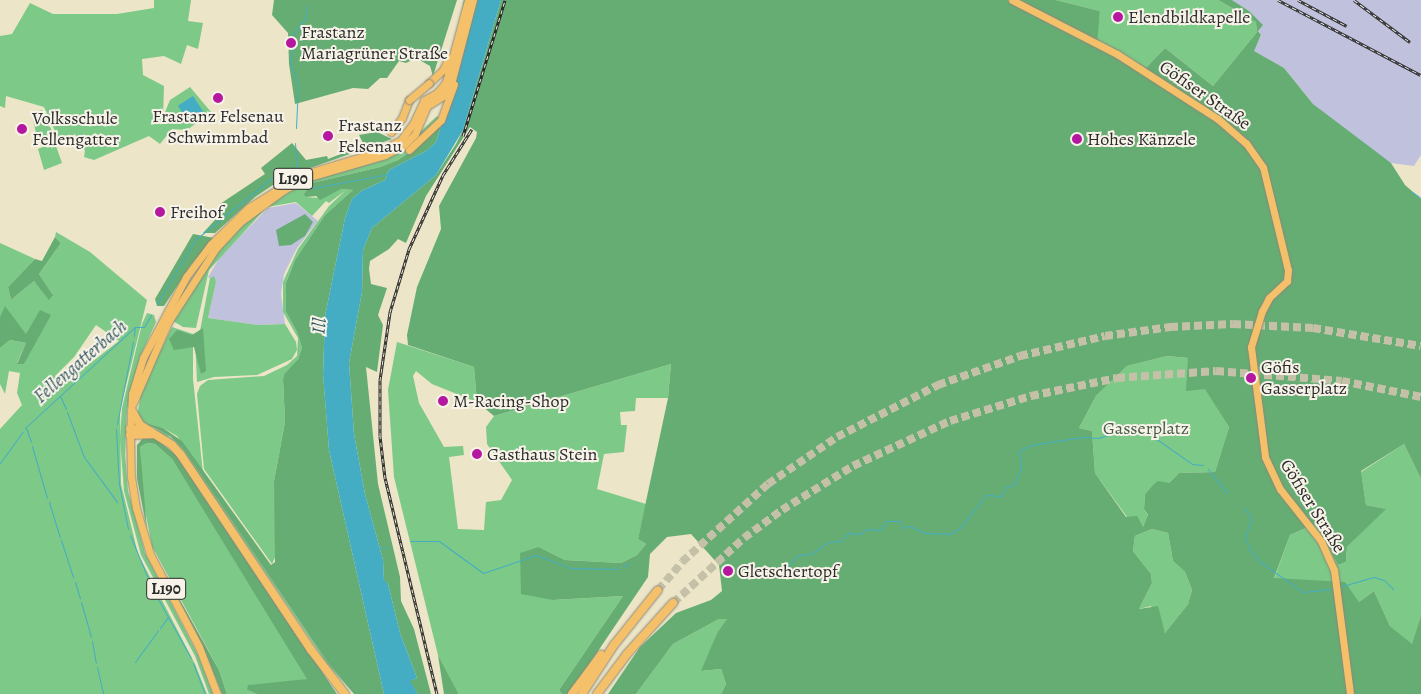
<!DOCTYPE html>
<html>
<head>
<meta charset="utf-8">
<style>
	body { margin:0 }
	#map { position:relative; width:1421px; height:694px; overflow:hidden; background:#ece5c7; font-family:Alegreya,serif }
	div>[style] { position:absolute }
	.industrial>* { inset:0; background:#c0c2dd }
	.green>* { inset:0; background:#7dc988 }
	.forest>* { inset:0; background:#66ad74 }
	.water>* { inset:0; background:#44adc3; transform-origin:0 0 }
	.stream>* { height:1px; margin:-0.5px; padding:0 0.5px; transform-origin:0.5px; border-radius:0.5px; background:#44adc3 }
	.highway-tunnel>* { height:8px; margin-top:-4px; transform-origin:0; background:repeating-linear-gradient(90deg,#c5c0a8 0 8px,transparent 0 12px) }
	.roads { filter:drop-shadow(0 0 1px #8c8879) drop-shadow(0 0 1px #8c8879) }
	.major>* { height:7px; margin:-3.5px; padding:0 3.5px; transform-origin:3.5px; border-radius:3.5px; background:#f4c16a }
	.highway>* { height:8px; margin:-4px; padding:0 4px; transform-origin:4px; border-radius:4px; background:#f4c16a }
	.rail>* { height:3px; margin-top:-1.5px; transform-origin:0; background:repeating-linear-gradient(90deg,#f7f3e8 0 4px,#2b2b2b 0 8px); box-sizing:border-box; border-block:1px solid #2b2b2b }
	.bridges { filter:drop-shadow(0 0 1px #8c8879) drop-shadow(0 0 1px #8c8879) }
	.major-bridge>* { height:7px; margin:-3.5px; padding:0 3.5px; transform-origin:3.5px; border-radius:3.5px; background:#f4c16a }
	.dots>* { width:14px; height:14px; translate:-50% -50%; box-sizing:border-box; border:2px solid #f7f3e8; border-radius:50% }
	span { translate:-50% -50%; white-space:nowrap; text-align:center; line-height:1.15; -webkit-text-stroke:4px #f7f3e8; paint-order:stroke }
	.shield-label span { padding:1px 4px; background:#f7f3e8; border:1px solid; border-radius:4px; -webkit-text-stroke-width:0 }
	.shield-label { font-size:16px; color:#2b2b2b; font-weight:700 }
	.poi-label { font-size:18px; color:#2b2b2b }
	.left { translate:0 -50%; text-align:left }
	.street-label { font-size:18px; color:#2b2b2b }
	.park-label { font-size:18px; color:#445a47 }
	.water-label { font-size:19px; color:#345860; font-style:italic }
</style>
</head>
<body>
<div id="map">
	<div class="industrial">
		<i style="clip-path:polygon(1232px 0,1421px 0,1421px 155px,1414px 166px,1391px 163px,1350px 135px,1313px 104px,1284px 68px,1253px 51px,1261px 36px,1249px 11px)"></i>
		<i style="clip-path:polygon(296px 203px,318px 221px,297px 248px,284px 274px,281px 294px,285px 324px,258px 325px,208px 318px,216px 282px,208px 277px,220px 257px,268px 208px)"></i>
	</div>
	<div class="green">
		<i style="clip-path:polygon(154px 0,191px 0,188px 21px,203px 23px,198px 49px,187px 45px,181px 64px,164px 56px,142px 59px,143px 75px,164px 86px,163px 117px,170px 100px,190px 87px,211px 112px,187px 130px,172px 129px,160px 144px,149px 136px,94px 160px,84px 157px,85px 151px,75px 134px,56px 146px,62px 163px,44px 170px,38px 149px,52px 143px,55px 131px,44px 107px,6px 96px,5px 108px,0 106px,0 36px,12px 34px,30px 3px,53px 14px,117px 14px,154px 8px)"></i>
		<i style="clip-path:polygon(1056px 0,1218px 0,1256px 22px,1257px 32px,1213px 86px,1165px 48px,1142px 72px,1096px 44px,1100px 11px)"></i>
		<i style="clip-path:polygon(42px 110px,52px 131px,47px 141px,38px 143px,32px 114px)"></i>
		<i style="clip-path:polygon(437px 116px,443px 120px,439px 127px,398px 160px,380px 167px,312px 183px,305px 193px,306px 197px,319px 198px,341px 189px,353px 190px,325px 215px,295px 260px,286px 283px,286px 312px,297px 332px,302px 348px,298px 359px,284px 374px,283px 379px,285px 422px,274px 481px,278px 551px,272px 564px,204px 469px,197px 394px,200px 386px,208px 380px,264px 376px,287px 365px,297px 356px,298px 338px,283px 312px,283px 282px,298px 249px,329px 206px,346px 190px,329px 203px,326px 201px,312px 216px,296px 202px,267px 207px,209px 270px,196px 328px,183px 327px,173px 321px,215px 254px,253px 215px,304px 183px,402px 149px)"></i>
		<i style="clip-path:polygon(evenodd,56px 232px,90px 252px,147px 300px,120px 410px,121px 484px,138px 554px,195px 664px,207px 694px,0 694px,0 429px,22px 405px,17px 393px,20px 373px,9px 371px,5px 394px,0 384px,0 348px,10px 340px,26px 343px,17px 363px,24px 364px,33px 343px,0 317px,0 243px,35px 259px,8px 287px,11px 300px,34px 281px,53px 295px,39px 274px,61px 243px,55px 237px,56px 232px,96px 325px,119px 341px,63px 384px,55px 376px,74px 357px,96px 325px)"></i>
		<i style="clip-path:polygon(214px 276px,216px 282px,208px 318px,258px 325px,285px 324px,296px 342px,297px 350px,292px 359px,257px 375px,214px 377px,197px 382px,195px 337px,200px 331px,210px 278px)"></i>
		<i style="clip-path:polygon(147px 313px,154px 315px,156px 322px,140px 357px,127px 409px,125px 454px,128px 491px,145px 553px,198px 655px,213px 694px,209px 694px,195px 656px,141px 555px,124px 491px,120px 439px,122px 408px,142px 324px)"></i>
		<i style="clip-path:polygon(172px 327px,193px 334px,193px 379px,203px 473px,177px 436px,163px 428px,148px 426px,167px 434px,184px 450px,328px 663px,354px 694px,327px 664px,183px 451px,170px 438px,143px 425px,137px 416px,142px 388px)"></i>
		<i style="clip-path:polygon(397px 342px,474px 367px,477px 402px,432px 384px,416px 371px,413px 376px,419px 403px,444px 447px,463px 446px,464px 455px,449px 457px,458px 529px,484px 530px,486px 502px,501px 500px,512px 480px,487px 444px,486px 427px,494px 416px,671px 364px,668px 398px,636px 398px,635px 411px,620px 412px,621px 425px,627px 425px,624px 452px,604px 454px,597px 489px,646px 504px,638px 539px,646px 544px,637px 555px,621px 563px,565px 560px,539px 547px,553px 600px,623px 596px,559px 690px,562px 694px,458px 694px,438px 655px,394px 477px,388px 390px)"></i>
		<i style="clip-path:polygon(1167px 356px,1188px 358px,1229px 427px,1215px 472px,1179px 473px,1169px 483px,1152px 486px,1145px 494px,1144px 509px,1148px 516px,1143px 527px,1127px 517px,1095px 473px,1092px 431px,1079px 428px,1096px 396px,1127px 366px)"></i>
		<i style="clip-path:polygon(147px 443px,155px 444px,172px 459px,308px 679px,247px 690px,257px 694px,227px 694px,219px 670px,152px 546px,142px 495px,140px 447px)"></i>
		<i style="clip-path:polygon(1404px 444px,1421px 479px,1421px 615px,1412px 645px,1390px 626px,1374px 591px,1359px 602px,1274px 579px,1290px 535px,1315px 524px,1338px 565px,1346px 562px,1347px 547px,1385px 509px,1366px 505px,1361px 472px)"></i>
		<i style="clip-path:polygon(1152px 529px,1168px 533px,1173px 561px,1185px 572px,1192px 590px,1188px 604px,1165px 633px,1151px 606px,1139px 609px,1152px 583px,1151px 574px,1133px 551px,1135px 536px)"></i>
		<i style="clip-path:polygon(719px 619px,728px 619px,717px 633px,702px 671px,721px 669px,726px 684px,721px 694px,636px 694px,673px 644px)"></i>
	</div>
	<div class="forest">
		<i style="clip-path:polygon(274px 0,457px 0,433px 76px,430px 66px,416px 58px,406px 63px,399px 61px,387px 78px,380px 78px,368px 89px,353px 88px,295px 104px,289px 64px,288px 33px,272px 15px)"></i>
		<i style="clip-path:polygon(evenodd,501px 0,1056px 0,1100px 11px,1097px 44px,1142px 72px,1165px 48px,1213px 86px,1257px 32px,1256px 22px,1218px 0,1232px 0,1249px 11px,1263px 25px,1258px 31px,1261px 35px,1254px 51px,1284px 68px,1313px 104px,1391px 163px,1405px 185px,1421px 199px,1421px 479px,1404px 444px,1361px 471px,1366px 505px,1386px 509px,1347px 547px,1346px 562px,1338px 565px,1315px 524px,1290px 535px,1274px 578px,1345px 582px,1359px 602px,1374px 591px,1390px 626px,1412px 644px,1421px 615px,1421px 694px,721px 694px,726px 684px,721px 669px,701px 671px,717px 633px,727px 619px,719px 619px,673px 644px,636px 694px,608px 694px,640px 647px,676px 613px,711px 600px,722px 591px,719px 565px,691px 534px,667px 537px,650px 554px,648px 577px,569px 694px,562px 694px,559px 690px,623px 596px,553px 600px,521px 594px,520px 553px,539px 547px,565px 560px,621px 563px,637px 555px,646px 544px,638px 539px,668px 398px,671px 364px,494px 416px,477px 402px,474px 367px,408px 345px,407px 335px,417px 287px,441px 229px,439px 206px,476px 138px,477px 132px,470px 127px,426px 196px,406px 243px,398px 239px,389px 249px,370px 261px,369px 269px,371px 284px,387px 288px,378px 315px,383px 325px,377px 372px,366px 367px,378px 484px,400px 577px,401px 601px,414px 629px,431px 694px,418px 694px,409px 681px,417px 678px,400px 633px,388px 584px,384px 581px,383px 560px,365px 494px,354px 434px,349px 363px,362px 292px,363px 250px,372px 228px,436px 175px,456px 144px,463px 130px,501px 0,1167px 356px,1188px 358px,1186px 391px,1205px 389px,1229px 427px,1215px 472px,1179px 473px,1169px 483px,1158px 481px,1152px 486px,1145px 494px,1144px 509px,1148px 515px,1143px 527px,1137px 516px,1126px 517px,1095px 473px,1092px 431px,1079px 428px,1096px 396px,1127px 366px,1167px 356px,501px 0,1152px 529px,1168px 533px,1173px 561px,1185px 572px,1192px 590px,1188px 604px,1165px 633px,1158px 606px,1139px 609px,1152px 583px,1151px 574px,1133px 551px,1135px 536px,1152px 529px)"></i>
		<i style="clip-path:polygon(443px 120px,436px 142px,426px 151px,389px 170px,385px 180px,361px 191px,352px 199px,345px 218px,325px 316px,323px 373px,329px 450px,384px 694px,354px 694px,328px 663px,184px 450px,170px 436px,147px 424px,163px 428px,182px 441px,271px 565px,275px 562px,274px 481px,285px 422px,283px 379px,284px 374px,298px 359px,302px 348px,297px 332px,286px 312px,286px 283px,295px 260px,325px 215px,353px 190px,341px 189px,320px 200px,316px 196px,306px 197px,304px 194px,312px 183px,380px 167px,398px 160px,425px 140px)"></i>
		<i style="clip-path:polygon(377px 132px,392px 139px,285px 177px,255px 197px,215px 233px,203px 233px,224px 210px,220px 204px,265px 174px,261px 168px,292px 143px,306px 160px,327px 156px,328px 159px,364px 145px,359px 135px)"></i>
		<i style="clip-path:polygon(305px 214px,313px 222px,305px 236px,291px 245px,279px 246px,276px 230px)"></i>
		<i style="clip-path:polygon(193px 234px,214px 238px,191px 265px,164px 306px,157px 306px,155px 299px)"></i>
		<i style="clip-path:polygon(55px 237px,61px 243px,39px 274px,53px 295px,49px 300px,34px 281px,11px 300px,8px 287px,35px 259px,42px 261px)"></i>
		<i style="clip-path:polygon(5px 306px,26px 334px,40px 310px,51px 315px,24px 364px,17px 364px,26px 343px,10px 340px,0 348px,0 317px)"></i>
		<i style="clip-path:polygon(203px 328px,206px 371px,201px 374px,194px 347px,174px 350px,169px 339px,177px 330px,192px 335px)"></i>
		<i style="clip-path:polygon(144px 437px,155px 438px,176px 455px,337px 694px,257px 694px,247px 690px,248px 685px,307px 679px,172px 459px,155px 444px,147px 443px,140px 447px,147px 530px,137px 478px,137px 445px)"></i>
		<i style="clip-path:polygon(162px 568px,219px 670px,227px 694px,222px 694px,202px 644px)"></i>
		<i style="clip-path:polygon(438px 655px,458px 693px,458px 694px,444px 694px)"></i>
	</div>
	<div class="water">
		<i style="clip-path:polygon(464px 0,501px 0,463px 130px,436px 175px,372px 228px,363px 250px,362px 292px,349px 363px,354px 434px,365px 494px,383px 560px,384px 580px,388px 584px,400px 633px,417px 678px,410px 681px,418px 694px,384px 694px,329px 450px,323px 374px,325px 316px,345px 218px,352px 199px,361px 191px,385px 180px,389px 170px,426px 151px,436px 142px,443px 120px)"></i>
		<i style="left:193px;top:96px;width:20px;height:18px;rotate:57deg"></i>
	</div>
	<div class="stream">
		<i style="left:291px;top:37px;width:23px;rotate:-52deg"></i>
		<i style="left:305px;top:19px;width:14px;rotate:-78deg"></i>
		<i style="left:293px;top:44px;width:19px;rotate:99deg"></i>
		<i style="left:290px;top:63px;width:22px;rotate:69deg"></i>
		<i style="left:298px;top:84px;width:44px;rotate:92.6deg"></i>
		<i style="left:295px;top:143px;width:27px;rotate:86deg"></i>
		<i style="left:307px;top:182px;width:8px;rotate:45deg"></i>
		<i style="left:313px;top:188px;width:77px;rotate:-10.4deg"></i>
		<i style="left:1412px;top:192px;width:11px;rotate:34deg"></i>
		<i style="left:157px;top:304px;width:74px;rotate:-59.3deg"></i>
		<i style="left:195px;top:240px;width:100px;rotate:-38.9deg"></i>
		<i style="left:273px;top:177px;width:23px;rotate:-18deg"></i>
		<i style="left:295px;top:170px;width:4px;rotate:34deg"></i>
		<i style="left:134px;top:336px;width:9px;rotate:-84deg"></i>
		<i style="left:60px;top:396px;width:14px;rotate:65deg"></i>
		<i style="left:67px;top:412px;width:48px;rotate:69.3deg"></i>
		<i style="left:84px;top:457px;width:56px;rotate:53.7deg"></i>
		<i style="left:117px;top:424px;width:84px;rotate:-79deg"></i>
		<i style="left:25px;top:428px;width:149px;rotate:-42.6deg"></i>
		<i style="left:135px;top:327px;width:9px"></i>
		<i style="left:144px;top:327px;width:14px;rotate:-60deg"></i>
		<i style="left:26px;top:428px;width:15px;rotate:70deg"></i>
		<i style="left:116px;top:429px;width:55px;rotate:86.9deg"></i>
		<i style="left:119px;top:484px;width:46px;rotate:78.7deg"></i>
		<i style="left:32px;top:446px;width:54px;rotate:73.9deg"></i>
		<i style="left:0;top:463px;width:39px;rotate:-54deg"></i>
		<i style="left:1208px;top:469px;width:31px;rotate:52deg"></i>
		<i style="left:49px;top:502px;width:37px;rotate:73deg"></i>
		<i style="left:1245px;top:508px;width:13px;rotate:61deg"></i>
		<i style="left:1251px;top:519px;width:19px;rotate:108deg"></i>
		<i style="left:1245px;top:537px;width:12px;rotate:70deg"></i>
		<i style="left:1249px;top:548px;width:16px;rotate:52deg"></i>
		<i style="left:1259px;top:561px;width:54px;rotate:35.2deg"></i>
		<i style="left:1303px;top:592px;width:30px;rotate:-6deg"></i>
		<i style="left:130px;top:535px;width:57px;rotate:67.5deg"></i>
		<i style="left:152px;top:588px;width:80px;rotate:60.9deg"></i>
		<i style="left:61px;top:540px;width:39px;rotate:72deg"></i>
		<i style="left:410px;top:541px;width:29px"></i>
		<i style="left:439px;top:541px;width:54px;rotate:36deg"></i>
		<i style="left:483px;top:573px;width:56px;rotate:-18.8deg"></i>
		<i style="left:536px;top:555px;width:36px;rotate:21deg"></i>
		<i style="left:570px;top:568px;width:47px;rotate:1.2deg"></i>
		<i style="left:380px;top:548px;width:7px;rotate:-8deg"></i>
		<i style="left:623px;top:567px;width:7px;rotate:-34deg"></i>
		<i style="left:752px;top:576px;width:34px;rotate:-10deg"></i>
		<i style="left:785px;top:570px;width:20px;rotate:-49deg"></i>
		<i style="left:798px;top:555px;width:13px;rotate:-4deg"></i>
		<i style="left:811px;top:554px;width:21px;rotate:-35deg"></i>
		<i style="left:828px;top:542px;width:13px;rotate:-4deg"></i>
		<i style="left:841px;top:541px;width:11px;rotate:-49deg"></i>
		<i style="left:848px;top:533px;width:12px;rotate:5deg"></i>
		<i style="left:860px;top:534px;width:9px;rotate:-36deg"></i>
		<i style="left:867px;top:529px;width:13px;rotate:4deg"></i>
		<i style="left:880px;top:530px;width:11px;rotate:-52deg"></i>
		<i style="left:887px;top:521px;width:13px"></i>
		<i style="left:900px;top:521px;width:8px;rotate:60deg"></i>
		<i style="left:904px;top:528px;width:6px;rotate:-18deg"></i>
		<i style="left:910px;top:526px;width:17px;rotate:25deg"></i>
		<i style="left:925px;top:533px;width:25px;rotate:2deg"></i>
		<i style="left:950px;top:534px;width:12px;rotate:-31deg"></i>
		<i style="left:960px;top:528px;width:42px;rotate:-51.8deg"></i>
		<i style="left:986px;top:495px;width:15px;rotate:4deg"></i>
		<i style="left:1001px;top:496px;width:10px;rotate:-61deg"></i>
		<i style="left:1006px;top:487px;width:8px;rotate:-14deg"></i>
		<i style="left:1014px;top:485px;width:18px;rotate:-68deg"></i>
		<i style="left:1021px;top:468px;width:17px;rotate:-97deg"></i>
		<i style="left:1019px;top:451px;width:13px;rotate:-27deg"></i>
		<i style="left:1031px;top:445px;width:52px;rotate:-8.9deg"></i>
		<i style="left:1082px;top:437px;width:16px;rotate:4deg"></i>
		<i style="left:1098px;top:438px;width:42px;rotate:-16.7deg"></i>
		<i style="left:1138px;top:426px;width:66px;rotate:35.1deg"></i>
		<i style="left:1192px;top:464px;width:11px;rotate:5deg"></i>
		<i style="left:75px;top:582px;width:17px;rotate:73deg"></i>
		<i style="left:1339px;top:587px;width:36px;rotate:-16deg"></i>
		<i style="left:1374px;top:577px;width:10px;rotate:17deg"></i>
		<i style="left:1384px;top:580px;width:13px;rotate:45deg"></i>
		<i style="left:81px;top:602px;width:36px;rotate:74deg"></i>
		<i style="left:160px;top:628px;width:14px;rotate:-54deg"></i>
		<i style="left:92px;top:641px;width:22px;rotate:80deg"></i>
		<i style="left:135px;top:662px;width:39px;rotate:-54deg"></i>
		<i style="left:193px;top:663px;width:33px;rotate:69deg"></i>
		<i style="left:97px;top:667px;width:28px;rotate:77deg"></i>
	</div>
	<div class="highway-tunnel">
		<i style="left:658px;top:590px;width:37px;rotate:-49deg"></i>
		<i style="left:682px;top:562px;width:116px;rotate:-42.2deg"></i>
		<i style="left:768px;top:484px;width:83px;rotate:-34.3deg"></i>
		<i style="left:837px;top:437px;width:114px;rotate:-27.2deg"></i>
		<i style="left:938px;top:385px;width:87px;rotate:-19.5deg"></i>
		<i style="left:1020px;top:356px;width:87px;rotate:-13.2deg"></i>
		<i style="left:1105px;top:336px;width:66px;rotate:-7.9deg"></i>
		<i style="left:1170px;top:327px;width:63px;rotate:-2.7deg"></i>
		<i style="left:1233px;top:324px;width:80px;rotate:2.9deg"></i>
		<i style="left:1313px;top:328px;width:109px;rotate:9.5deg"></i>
		<i style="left:673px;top:603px;width:96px;rotate:-42.5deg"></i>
		<i style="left:744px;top:538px;width:47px;rotate:-36.4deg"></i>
		<i style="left:782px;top:510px;width:84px;rotate:-31.8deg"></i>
		<i style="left:853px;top:466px;width:107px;rotate:-24.9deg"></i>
		<i style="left:950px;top:421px;width:85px;rotate:-17.2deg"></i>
		<i style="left:1031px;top:396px;width:88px;rotate:-11.8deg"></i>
		<i style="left:1117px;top:378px;width:99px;rotate:-4deg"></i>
		<i style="left:1216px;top:371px;width:126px;rotate:4.5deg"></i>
		<i style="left:1342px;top:381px;width:81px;rotate:11.4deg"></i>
	</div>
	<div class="roads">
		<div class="major">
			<i style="left:1012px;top:0;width:118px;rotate:27.2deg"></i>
			<i style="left:1117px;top:54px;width:120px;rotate:32.8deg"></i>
			<i style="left:1218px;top:119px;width:37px;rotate:41deg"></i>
			<i style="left:1246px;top:143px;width:29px;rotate:55deg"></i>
			<i style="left:1263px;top:167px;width:106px;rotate:76.4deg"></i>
			<i style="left:1288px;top:270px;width:11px;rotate:95deg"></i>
			<i style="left:1287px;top:281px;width:25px;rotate:137deg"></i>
			<i style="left:1269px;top:298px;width:15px;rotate:118deg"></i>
			<i style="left:1262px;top:311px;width:38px;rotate:107deg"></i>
			<i style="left:1251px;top:347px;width:111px;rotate:82.7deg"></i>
			<i style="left:1265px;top:457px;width:35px;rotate:65deg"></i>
			<i style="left:1280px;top:489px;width:66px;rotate:51.7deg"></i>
			<i style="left:1321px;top:541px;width:32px;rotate:66deg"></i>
			<i style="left:1334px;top:570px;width:125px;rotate:82.6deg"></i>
			<i style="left:429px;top:83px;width:19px;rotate:-43deg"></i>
			<i style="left:443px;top:70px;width:14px;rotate:-65deg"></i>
			<i style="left:391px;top:132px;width:18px;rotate:-52deg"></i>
			<i style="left:402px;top:118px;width:19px;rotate:-69deg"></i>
			<i style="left:409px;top:150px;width:44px;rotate:-43.2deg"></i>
			<i style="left:441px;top:120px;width:38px;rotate:-70deg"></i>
			<i style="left:133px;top:403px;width:88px;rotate:-66.6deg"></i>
			<i style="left:168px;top:322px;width:88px;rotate:-57deg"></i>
			<i style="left:216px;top:248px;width:34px;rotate:-47deg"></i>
			<i style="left:239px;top:223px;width:57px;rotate:-36.5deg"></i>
			<i style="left:285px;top:189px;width:28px;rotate:-26deg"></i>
			<i style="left:310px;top:177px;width:78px;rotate:-16.3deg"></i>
			<i style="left:385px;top:155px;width:20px;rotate:-27deg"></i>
			<i style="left:403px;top:146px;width:17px;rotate:-45deg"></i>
			<i style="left:415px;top:134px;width:30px;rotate:-67deg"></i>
			<i style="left:427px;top:106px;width:19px;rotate:-32deg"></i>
			<i style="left:443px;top:96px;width:14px;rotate:-56deg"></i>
			<i style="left:451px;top:84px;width:87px;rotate:-75.3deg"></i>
			<i style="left:217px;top:694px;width:50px;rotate:-111deg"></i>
			<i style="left:199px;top:647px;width:105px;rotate:-117.8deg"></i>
			<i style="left:150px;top:554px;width:48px;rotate:-106.9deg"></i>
			<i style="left:136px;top:508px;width:30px;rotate:-99deg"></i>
			<i style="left:131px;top:478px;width:43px;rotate:-91.3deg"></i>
			<i style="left:130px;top:435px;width:41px;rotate:-87.2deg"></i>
			<i style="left:132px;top:394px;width:38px;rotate:-73deg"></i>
			<i style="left:143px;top:358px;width:92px;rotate:-62deg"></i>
			<i style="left:186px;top:277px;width:41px;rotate:-52.9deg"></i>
			<i style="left:211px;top:244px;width:52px;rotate:-44.2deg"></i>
			<i style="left:248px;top:208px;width:62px;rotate:-31.9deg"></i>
			<i style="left:301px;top:175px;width:76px;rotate:-16.8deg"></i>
			<i style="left:374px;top:153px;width:29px;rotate:-25deg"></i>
			<i style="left:400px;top:141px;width:21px;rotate:-53deg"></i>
			<i style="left:413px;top:124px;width:26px;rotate:-65deg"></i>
			<i style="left:424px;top:100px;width:15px;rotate:-28deg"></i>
			<i style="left:437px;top:93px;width:14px;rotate:-51deg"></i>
			<i style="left:446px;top:82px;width:85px;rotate:-75deg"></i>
		</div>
		<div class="highway">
			<i style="left:132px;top:411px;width:16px;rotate:60deg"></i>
			<i style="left:140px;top:425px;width:38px;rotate:32deg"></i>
			<i style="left:172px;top:445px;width:13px;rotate:48deg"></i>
			<i style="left:181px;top:455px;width:234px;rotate:56.3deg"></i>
			<i style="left:311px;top:650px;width:56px;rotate:52.3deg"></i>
			<i style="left:130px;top:429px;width:15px;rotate:4deg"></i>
			<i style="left:130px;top:435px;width:23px;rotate:-2deg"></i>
			<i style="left:572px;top:694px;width:49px;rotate:-53.4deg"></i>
			<i style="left:582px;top:694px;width:59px;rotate:-56.9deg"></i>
			<i style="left:614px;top:645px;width:70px;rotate:-51.3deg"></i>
			<i style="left:597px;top:694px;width:50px;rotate:-53.1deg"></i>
			<i style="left:627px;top:654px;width:69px;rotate:-48deg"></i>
		</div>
	</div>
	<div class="rail">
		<i style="left:1278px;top:0;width:161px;rotate:27.7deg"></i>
		<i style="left:1298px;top:0;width:55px;rotate:28deg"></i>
		<i style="left:1354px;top:0;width:70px;rotate:36.9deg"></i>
		<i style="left:463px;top:136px;width:142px;rotate:-72.8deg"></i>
		<i style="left:437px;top:694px;width:222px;rotate:-103.5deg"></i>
		<i style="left:385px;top:478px;width:42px;rotate:-96.8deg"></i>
		<i style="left:380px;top:436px;width:56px;rotate:-90deg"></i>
		<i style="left:380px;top:380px;width:69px;rotate:-81.6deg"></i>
		<i style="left:390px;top:312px;width:66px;rotate:-73.2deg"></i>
		<i style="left:409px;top:249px;width:81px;rotate:-65.3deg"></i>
		<i style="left:443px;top:175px;width:54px;rotate:-57.8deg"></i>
	</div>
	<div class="bridges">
		<div class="major-bridge">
			<i style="left:409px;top:100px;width:26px;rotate:-40deg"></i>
		</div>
	</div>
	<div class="dots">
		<i style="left:1118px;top:17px;background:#b5179e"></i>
		<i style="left:291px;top:43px;background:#b5179e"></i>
		<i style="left:218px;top:98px;background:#b5179e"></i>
		<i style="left:22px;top:129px;background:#b5179e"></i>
		<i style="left:328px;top:136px;background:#b5179e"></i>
		<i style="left:1077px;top:139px;background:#b5179e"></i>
		<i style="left:160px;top:212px;background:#b5179e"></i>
		<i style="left:1251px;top:378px;background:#b5179e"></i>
		<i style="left:443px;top:401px;background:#b5179e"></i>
		<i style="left:477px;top:454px;background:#b5179e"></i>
		<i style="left:728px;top:571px;background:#b5179e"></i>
	</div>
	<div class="shield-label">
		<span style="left:293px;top:179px">L190</span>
		<span style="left:166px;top:589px">L190</span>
	</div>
	<div class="poi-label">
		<span class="left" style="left:1128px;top:17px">Elendbildkapelle</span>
		<span class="left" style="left:301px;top:43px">Frastanz<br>Mariagrüner Straße</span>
		<span style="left:218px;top:127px">Frastanz Felsenau<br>Schwimmbad</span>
		<span class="left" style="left:32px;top:129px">Volksschule<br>Fellengatter</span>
		<span class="left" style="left:338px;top:136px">Frastanz<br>Felsenau</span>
		<span class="left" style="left:1087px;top:139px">Hohes Känzele</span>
		<span class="left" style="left:170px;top:212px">Freihof</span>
		<span class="left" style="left:1261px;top:378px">Göfis<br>Gasserplatz</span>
		<span class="left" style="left:453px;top:401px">M-Racing-Shop</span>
		<span class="left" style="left:487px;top:454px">Gasthaus Stein</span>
		<span class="left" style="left:738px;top:571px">Gletschertopf</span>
	</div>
	<div class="street-label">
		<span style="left:1205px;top:95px;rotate:35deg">Göfiser Straße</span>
		<span style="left:1313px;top:506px;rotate:58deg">Göfiser Straße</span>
	</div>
	<div class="park-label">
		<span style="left:1146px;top:428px">Gasserplatz</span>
	</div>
	<div class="water-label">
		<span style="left:320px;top:326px;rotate:-84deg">Ill</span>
		<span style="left:81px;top:362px;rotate:-41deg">Fellengatterbach</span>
	</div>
</div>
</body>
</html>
